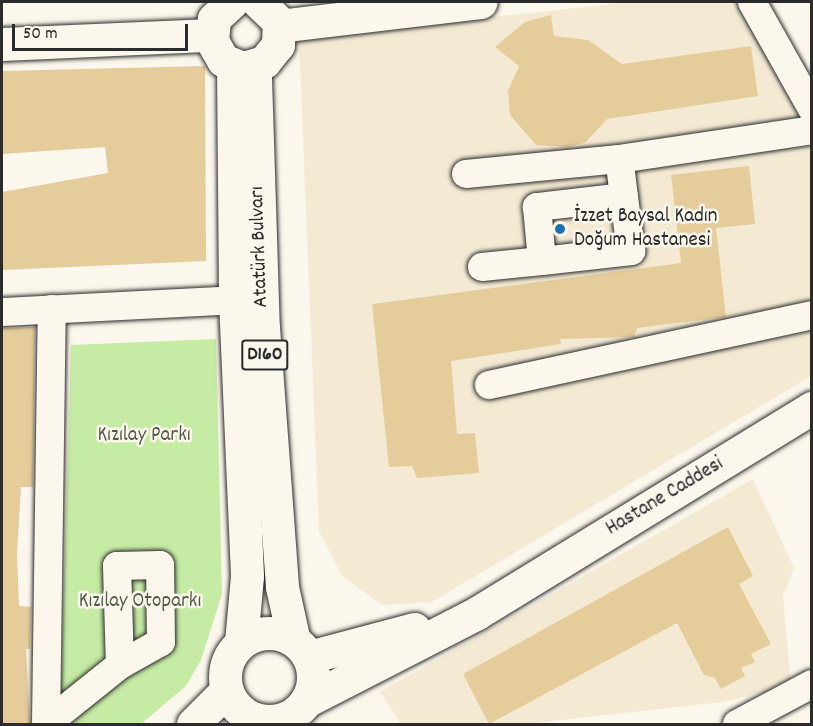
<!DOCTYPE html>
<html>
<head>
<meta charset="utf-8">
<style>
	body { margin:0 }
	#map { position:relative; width:813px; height:726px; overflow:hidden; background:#fbf7ec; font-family:Dekko,sans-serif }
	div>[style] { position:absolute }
	.built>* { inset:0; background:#f4ead4 }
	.green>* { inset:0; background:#c6eba4 }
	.building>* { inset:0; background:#e5cc9b }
	.roads { filter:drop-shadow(0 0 2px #2b2b2b) drop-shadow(0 0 2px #2b2b2b) }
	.minor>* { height:28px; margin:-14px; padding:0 14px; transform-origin:14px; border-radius:14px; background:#fbf7ec }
	.secondary>* { height:33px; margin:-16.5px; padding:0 16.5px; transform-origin:16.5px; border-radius:16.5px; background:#fbf7ec }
	.primary>* { height:33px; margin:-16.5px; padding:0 16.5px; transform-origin:16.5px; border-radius:16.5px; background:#fbf7ec }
	.primary>.ring { margin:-16.5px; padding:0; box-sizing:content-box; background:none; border:33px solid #fbf7ec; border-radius:50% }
	.dots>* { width:16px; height:16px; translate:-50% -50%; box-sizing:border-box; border:3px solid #fbf7ec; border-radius:50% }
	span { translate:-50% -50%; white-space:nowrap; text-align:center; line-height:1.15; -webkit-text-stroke:5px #fbf7ec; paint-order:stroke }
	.shield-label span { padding:2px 4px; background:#fbf7ec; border:2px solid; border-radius:4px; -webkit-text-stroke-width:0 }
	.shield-label { font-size:20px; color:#2b2b2b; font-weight:700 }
	.poi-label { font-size:21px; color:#2b2b2b }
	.left { translate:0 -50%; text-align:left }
	.street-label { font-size:21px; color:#2b2b2b }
	.park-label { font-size:21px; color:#525b49 }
	.frame { position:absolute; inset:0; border:3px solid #2b2b2b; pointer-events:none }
	.scale { position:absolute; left:12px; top:24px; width:176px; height:27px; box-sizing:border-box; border:3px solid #2b2b2b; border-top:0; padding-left:8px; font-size:18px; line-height:21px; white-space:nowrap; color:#2b2b2b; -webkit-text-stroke:4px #fbf7ec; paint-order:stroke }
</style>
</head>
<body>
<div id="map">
	<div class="built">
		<i style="clip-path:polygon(630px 2px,748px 2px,811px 119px,811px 376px,432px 602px,382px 605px,342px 576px,319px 531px,299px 38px)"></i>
		<i style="clip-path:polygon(753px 479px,794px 568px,783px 596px,791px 686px,723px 702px,526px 724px,401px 724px,380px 692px)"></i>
	</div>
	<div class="green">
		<i style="clip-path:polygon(216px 339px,222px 594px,201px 660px,186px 686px,141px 724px,60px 724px,71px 345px)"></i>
	</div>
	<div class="building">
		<i style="clip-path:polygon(551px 15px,554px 36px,588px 40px,622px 64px,751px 46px,758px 96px,607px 119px,586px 142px,569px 147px,536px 145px,510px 115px,508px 91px,519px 66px,495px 47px,525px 22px)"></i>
		<i style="clip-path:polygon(205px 66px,206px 261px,2px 270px,2px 192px,108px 173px,105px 147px,2px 154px,2px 71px)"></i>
		<i style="clip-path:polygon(749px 166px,755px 224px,716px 228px,726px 317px,637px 328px,634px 337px,560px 339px,561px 344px,451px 361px,457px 434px,475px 433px,479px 473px,417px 478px,412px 466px,389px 467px,372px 304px,681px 263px,671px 175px)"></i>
		<i style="clip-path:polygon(35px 327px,33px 487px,21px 487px,17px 555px,19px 606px,31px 607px,30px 649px,26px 649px,30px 724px,2px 724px,2px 328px)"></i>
		<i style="clip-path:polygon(728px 527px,753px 576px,739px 584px,771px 644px,751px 654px,755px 662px,741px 668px,745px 676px,721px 689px,715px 678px,704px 675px,677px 623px,489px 724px,463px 674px)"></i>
	</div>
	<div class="roads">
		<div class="minor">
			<i style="left:752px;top:2px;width:123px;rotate:60.7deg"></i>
			<i style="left:466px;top:174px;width:154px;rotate:-5.6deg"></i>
			<i style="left:624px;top:197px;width:88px;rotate:173.4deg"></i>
			<i style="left:537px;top:207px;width:54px;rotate:84.7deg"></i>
			<i style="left:542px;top:261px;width:90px;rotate:-6.4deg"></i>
			<i style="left:631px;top:251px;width:54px;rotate:-97.4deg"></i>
			<i style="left:624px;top:197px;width:38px;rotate:-97deg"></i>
			<i style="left:619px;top:159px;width:195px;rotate:-8.5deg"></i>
			<i style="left:482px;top:267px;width:60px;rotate:-5.7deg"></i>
			<i style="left:2px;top:312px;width:233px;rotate:-2.9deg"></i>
			<i style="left:489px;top:385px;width:330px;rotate:-12.2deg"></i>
			<i style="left:50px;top:721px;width:90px;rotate:-38.7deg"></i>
			<i style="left:120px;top:665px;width:47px;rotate:-29.3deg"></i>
			<i style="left:161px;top:642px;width:77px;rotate:-90.7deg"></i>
			<i style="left:160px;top:565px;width:43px;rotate:178.7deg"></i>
			<i style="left:117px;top:566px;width:99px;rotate:88.3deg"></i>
			<i style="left:46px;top:724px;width:415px;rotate:-89.2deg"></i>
			<i style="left:737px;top:724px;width:85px;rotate:-28.1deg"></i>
		</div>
		<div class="secondary">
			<i style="left:279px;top:26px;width:203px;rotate:-6.8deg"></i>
			<i style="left:2px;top:44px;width:209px;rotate:-2.5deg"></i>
			<i style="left:309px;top:657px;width:109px;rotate:-14.9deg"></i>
			<i style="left:306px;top:701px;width:192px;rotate:-27.2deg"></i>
			<i style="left:477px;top:613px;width:393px;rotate:-31.5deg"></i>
		</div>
		<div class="primary">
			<i style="left:232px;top:2px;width:25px;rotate:137deg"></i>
			<i style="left:214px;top:19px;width:22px;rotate:95deg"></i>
			<i style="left:212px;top:41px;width:22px;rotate:60deg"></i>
			<i style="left:223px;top:60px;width:22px;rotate:22deg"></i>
			<i style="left:243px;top:68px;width:22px;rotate:-16deg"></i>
			<i style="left:264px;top:62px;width:22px;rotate:-51deg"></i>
			<i style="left:278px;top:45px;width:23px;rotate:-88deg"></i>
			<i style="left:279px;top:22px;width:29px;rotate:-136deg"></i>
			<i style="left:233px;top:65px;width:235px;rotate:89.5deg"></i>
			<i style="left:235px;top:300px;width:276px;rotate:87.5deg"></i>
			<i style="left:247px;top:576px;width:66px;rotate:95.2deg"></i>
			<i style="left:255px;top:78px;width:249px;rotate:88.2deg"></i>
			<i style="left:263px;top:327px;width:261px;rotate:85.8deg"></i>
			<i style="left:282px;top:587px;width:55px;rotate:77.5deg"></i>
			<i class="ring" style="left:225px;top:633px;width:55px;height:55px"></i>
			<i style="left:193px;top:724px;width:47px;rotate:-45deg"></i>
		</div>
	</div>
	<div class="dots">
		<i style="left:560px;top:229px;background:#1f6fb2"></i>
	</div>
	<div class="shield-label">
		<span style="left:265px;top:355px">D160</span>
	</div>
	<div class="poi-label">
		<span class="left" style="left:574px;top:229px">İzzet Baysal Kadın<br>Doğum Hastanesi</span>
	</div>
	<div class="street-label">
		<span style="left:260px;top:247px;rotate:-92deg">Atatürk Bulvarı</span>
		<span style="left:665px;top:497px;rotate:-31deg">Hastane Caddesi</span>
	</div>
	<div class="park-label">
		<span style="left:144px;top:436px">Kızılay Parkı</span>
		<span style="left:140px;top:602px">Kızılay Otoparkı</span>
	</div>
	<div class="frame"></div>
	<div class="scale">50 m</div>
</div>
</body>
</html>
